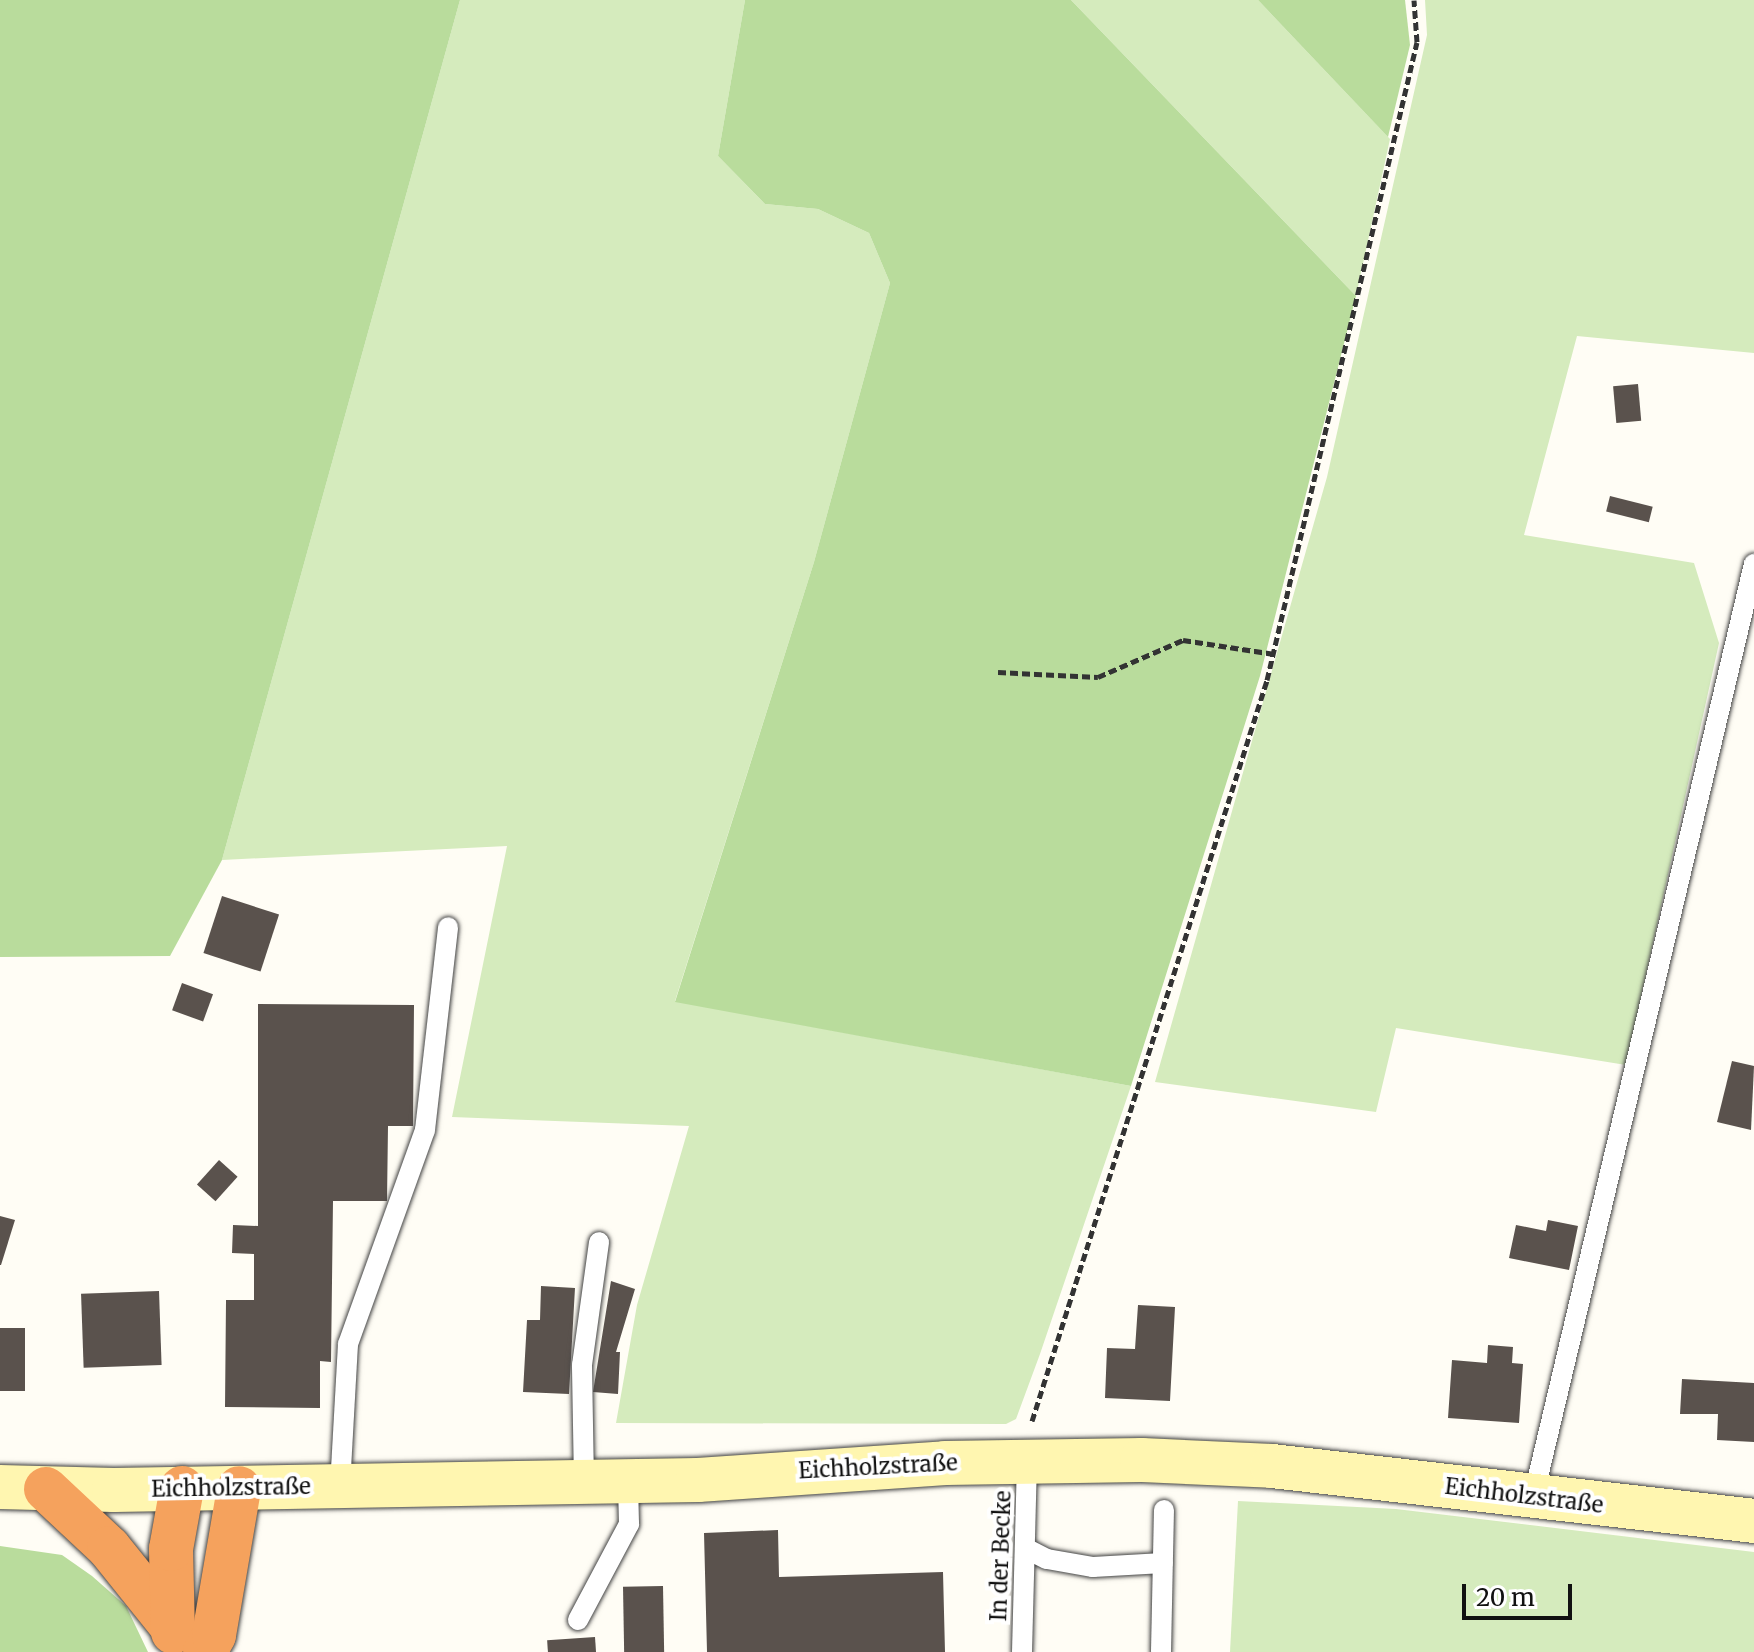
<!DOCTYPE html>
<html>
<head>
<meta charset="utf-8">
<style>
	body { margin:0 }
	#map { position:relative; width:1754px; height:1652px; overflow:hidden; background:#fffdf5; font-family:Merriweather,serif }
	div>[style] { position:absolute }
	.green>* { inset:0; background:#d5ebbd }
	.forest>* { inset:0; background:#b9dc9c }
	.building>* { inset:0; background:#5a524d; transform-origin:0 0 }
	.path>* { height:5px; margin-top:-2.5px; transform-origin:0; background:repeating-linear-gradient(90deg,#333 0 8px,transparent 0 12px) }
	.roads { filter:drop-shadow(0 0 2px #444) drop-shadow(0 0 2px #444) }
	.service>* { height:20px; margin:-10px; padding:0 10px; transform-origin:10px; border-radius:10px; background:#fff }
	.secondary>* { height:44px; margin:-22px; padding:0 22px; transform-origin:22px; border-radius:22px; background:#fff6b0 }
	.motorway>* { height:44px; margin:-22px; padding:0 22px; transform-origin:22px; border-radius:22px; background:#f5a25d }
	span { translate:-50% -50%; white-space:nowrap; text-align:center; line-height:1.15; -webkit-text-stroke:8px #fff; paint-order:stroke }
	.street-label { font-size:22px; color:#111 }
	.scale { position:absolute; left:1462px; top:1584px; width:110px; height:36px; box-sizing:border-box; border:4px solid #111; border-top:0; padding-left:10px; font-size:24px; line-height:28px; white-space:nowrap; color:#111; -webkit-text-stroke:6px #fff; paint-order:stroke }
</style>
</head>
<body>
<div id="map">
	<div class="green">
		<i style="clip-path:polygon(460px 0,745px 0,718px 156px,765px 204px,818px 209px,869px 233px,890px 283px,814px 562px,675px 1001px,1131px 1086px,1040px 1354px,1016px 1419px,1006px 1424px,616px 1423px,637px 1305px,689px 1126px,452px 1117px,507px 846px,222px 860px)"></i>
		<i style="clip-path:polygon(1071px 0,1258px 0,1390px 139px,1356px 296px)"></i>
		<i style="clip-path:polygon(1425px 0,1754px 0,1754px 353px,1577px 336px,1524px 535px,1694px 563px,1719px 643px,1626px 1065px,1396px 1028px,1376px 1112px,1155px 1082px,1327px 477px,1427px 35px)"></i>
		<i style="clip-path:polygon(1238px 1501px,1396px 1509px,1754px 1552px,1754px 1652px,1230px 1652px)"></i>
	</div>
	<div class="forest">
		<i style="clip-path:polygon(0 0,460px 0,222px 860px,170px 956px,0 957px)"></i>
		<i style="clip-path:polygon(745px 0,1071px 0,1356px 296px,1260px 676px,1131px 1086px,675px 1002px,814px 562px,890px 283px,869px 233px,818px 209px,765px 204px,718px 156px)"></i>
		<i style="clip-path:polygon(1258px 0,1405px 0,1410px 45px,1388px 137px)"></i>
		<i style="clip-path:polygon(0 1546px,62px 1555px,92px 1576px,126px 1606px,148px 1652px,0 1652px)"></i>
	</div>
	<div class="building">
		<i style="left:1638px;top:384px;width:37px;height:25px;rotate:85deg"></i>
		<i style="left:1610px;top:496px;width:44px;height:16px;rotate:14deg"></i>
		<i style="left:222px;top:896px;width:60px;height:60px;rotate:18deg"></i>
		<i style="left:182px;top:983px;width:33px;height:29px;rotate:20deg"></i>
		<i style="clip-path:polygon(258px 1004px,414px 1005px,413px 1126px,388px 1126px,387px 1201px,333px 1201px,331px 1362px,320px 1361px,320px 1408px,225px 1407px,226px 1300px,254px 1300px,254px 1254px,232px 1253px,233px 1225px,258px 1226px)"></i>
		<i style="clip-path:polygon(1732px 1061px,1754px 1066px,1751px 1130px,1717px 1122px)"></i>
		<i style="left:219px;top:1160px;width:25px;height:33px;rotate:42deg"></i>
		<i style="clip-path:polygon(0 1216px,15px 1220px,1px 1265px,0 1265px)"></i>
		<i style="clip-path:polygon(1548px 1220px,1578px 1226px,1569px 1270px,1509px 1258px,1516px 1225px,1546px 1231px)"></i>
		<i style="clip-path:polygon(611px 1281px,635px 1289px,616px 1352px,620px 1352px,618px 1394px,593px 1392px)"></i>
		<i style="clip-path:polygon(541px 1286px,575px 1288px,569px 1394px,523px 1392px,527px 1320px,540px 1320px)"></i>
		<i style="left:159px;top:1291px;width:74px;height:78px;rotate:88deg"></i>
		<i style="clip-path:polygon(1138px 1305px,1175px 1307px,1170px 1401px,1105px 1398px,1107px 1348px,1135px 1349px)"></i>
		<i style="left:0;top:1328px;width:25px;height:63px"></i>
		<i style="clip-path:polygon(1488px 1345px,1513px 1347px,1512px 1363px,1523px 1364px,1519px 1423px,1448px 1418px,1452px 1360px,1487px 1363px)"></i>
		<i style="clip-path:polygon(1682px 1379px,1754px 1383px,1754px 1442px,1717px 1440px,1718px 1414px,1680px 1414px)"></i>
		<i style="clip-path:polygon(778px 1530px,779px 1577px,943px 1572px,945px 1652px,707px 1652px,704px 1533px)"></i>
		<i style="left:663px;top:1586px;width:66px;height:40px;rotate:89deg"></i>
		<i style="left:595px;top:1637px;width:15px;height:48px;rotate:86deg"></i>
	</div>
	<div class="path">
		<i style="left:998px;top:672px;width:100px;rotate:2.9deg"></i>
		<i style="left:1098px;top:677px;width:93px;rotate:-23.5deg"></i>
		<i style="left:1183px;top:640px;width:92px;rotate:8.7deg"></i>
		<i style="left:1032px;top:1421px;width:777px;rotate:-72.4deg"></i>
		<i style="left:1267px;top:680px;width:655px;rotate:-76.77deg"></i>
		<i style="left:1417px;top:42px;width:42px;rotate:-94.1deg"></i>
	</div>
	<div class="roads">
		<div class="service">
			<i style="left:584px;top:1482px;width:117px;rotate:-91deg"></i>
			<i style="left:582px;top:1365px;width:124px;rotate:-82.1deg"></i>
			<i style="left:340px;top:1487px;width:143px;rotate:-86.8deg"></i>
			<i style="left:348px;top:1344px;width:227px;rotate:-70.2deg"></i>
			<i style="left:425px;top:1130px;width:204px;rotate:-83.5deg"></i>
			<i style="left:1533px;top:1498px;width:960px;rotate:-76.69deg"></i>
			<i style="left:1027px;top:1549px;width:22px;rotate:27deg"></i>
			<i style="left:1047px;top:1559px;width:47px;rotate:9.9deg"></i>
			<i style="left:1093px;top:1567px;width:70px;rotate:-3.3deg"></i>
			<i style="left:578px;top:1620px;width:109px;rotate:-62deg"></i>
			<i style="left:629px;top:1524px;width:42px;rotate:-91.4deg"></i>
			<i style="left:1022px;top:1652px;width:191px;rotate:-88.5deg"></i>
			<i style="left:1161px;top:1652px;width:142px;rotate:-88.8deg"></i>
		</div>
		<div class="secondary">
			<i style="left:0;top:1487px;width:114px;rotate:1.5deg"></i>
			<i style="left:114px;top:1490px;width:584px;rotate:-0.98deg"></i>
			<i style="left:698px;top:1480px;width:248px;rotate:-3.9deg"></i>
			<i style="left:945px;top:1463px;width:197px;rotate:-0.9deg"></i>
			<i style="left:1142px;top:1460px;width:130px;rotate:2.6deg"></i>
			<i style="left:1272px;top:1466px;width:485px;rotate:6.5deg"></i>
		</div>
		<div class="motorway">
			<i style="left:46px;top:1489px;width:86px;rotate:43.1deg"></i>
			<i style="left:109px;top:1548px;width:97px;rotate:51.2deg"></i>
			<i style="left:173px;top:1632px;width:83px;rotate:-91.4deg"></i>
			<i style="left:171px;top:1549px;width:62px;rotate:-79.8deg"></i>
			<i style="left:205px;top:1652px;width:19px;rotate:-62deg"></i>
			<i style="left:214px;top:1635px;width:149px;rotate:-80.3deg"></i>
		</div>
	</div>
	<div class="street-label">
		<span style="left:878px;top:1467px;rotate:-3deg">Eichholzstraße</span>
		<span style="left:231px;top:1488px;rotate:-1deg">Eichholzstraße</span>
		<span style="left:1524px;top:1496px;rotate:7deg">Eichholzstraße</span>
		<span style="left:1001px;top:1556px;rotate:-88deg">In der Becke</span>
	</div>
	<div class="scale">20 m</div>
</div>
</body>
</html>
